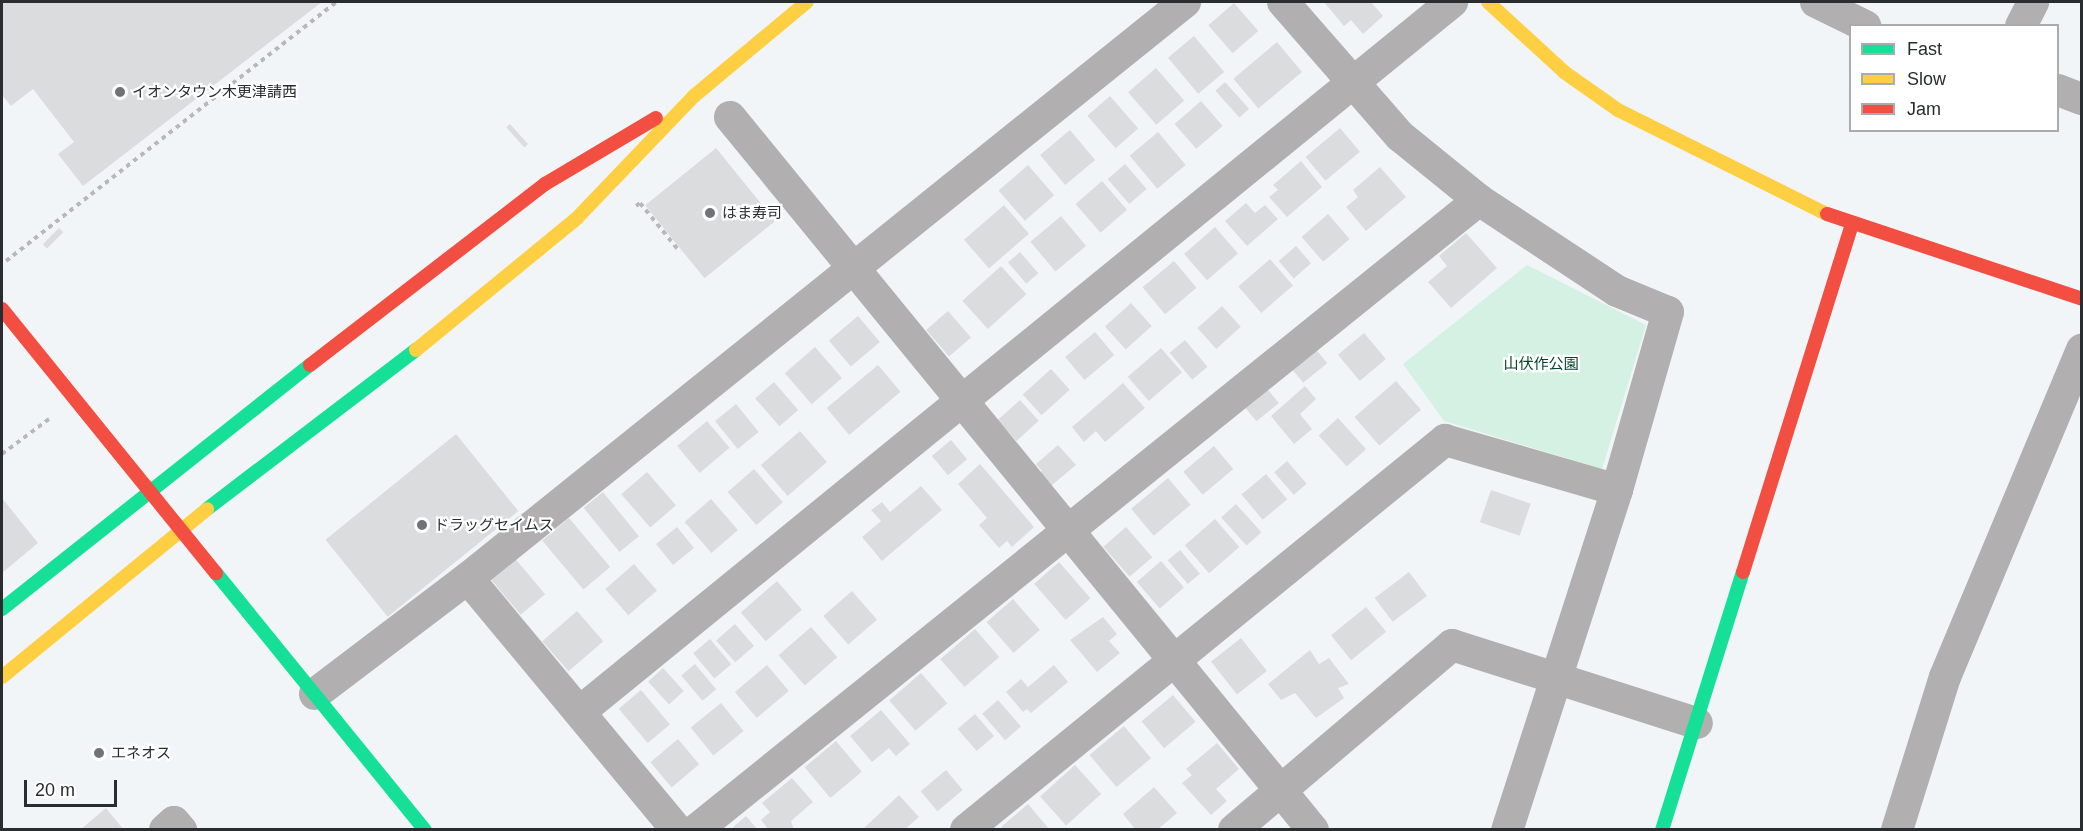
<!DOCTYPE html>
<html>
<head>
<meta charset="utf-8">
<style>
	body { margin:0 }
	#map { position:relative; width:2083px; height:831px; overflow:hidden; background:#f2f5f8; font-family:Arial,"Noto Sans JP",sans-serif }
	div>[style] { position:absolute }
	.green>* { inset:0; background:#d4f1e3 }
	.building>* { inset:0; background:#dbdcde; transform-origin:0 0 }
	.path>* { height:4px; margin-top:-2px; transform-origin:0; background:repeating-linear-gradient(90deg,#b7b9b9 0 4.5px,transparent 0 9px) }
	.street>* { height:32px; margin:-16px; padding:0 16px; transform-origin:16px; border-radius:16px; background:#b1afb0 }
	.fast>* { height:14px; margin:-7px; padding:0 7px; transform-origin:7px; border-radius:7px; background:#16e098 }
	.slow>* { height:14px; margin:-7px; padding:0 7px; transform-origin:7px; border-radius:7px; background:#ffcf43 }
	.jam>* { height:14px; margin:-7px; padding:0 7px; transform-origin:7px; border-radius:7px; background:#f24e42 }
	.dots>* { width:16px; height:16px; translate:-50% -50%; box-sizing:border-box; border:3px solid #fff; border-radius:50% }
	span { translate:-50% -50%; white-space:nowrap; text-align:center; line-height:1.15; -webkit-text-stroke:4.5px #fff; paint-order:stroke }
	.poi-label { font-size:15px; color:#2a2d30 }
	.left { translate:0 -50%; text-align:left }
	.park-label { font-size:15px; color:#01462c }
	.frame { position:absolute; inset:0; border:3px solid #2a2d30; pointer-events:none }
	.legend { position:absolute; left:1849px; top:24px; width:210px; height:108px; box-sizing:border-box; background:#fff; border:2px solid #aaabac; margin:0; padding:8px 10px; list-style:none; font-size:18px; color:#2a2d30 }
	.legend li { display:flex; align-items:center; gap:12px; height:30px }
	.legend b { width:30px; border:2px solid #aaabac }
	.scale { position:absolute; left:24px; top:780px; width:93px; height:27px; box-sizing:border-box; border:3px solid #2a2d30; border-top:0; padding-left:8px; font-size:18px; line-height:21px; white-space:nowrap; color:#2a2d30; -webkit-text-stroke:4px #fff; paint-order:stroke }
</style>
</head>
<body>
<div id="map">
	<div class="green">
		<i style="clip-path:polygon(1527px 265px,1646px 325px,1602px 469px,1444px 421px,1403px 364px)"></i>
	</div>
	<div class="building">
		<i style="clip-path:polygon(2px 2px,322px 2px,83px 186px,58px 154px,74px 142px,33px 89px,11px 106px,2px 95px)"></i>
		<i style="clip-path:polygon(1324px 2px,1371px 2px,1383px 16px,1363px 34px,1351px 20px,1344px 26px)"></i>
		<i style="left:1234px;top:3px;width:37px;height:34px;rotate:49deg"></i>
		<i style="left:1194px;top:36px;width:47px;height:34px;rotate:50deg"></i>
		<i style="left:1277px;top:42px;width:39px;height:57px;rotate:50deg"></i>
		<i style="left:1156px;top:68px;width:43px;height:37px;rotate:49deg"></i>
		<i style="left:1225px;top:82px;width:36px;height:13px;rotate:48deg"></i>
		<i style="left:1110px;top:96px;width:43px;height:30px;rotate:49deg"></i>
		<i style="left:1201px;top:101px;width:33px;height:35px;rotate:49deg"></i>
		<i style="left:510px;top:124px;width:27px;height:5px;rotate:48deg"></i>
		<i style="left:1340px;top:128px;width:31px;height:45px;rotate:50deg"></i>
		<i style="left:1070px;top:130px;width:39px;height:39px;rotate:50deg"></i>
		<i style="left:1158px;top:132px;width:43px;height:37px;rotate:50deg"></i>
		<i style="left:716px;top:148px;width:94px;height:91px;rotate:51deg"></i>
		<i style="clip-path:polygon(1301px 161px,1322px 187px,1287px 217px,1269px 197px,1278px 190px,1273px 185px)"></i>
		<i style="left:1125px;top:164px;width:33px;height:23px;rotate:49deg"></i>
		<i style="left:1028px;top:165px;width:40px;height:39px;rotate:49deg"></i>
		<i style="clip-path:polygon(1380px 167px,1406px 197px,1366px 231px,1346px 207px,1358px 197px,1353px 190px)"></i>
		<i style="left:1102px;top:181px;width:38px;height:35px;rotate:49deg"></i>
		<i style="clip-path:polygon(1246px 203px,1255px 213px,1265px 205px,1278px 219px,1247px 246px,1225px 221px)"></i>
		<i style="left:1004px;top:205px;width:38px;height:53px;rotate:49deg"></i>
		<i style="left:1328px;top:214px;width:33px;height:35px;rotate:49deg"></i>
		<i style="left:1061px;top:216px;width:39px;height:40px;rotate:50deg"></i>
		<i style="left:1215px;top:227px;width:35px;height:41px;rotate:49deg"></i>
		<i style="left:59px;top:228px;width:6px;height:23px;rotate:45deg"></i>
		<i style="clip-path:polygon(1466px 233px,1497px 268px,1451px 308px,1428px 282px,1447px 266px,1439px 256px)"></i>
		<i style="left:1296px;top:246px;width:23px;height:23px;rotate:49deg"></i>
		<i style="left:1020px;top:252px;width:28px;height:16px;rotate:49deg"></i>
		<i style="left:1270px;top:259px;width:35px;height:42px;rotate:49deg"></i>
		<i style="left:1174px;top:261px;width:35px;height:41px;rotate:50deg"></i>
		<i style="left:1001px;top:266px;width:38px;height:52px;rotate:48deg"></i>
		<i style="left:1131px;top:303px;width:31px;height:35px;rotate:48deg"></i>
		<i style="left:1222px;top:306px;width:28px;height:33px;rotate:48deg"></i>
		<i style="left:948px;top:311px;width:35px;height:29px;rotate:49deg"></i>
		<i style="left:858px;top:316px;width:34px;height:38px;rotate:50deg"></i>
		<i style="left:1095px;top:332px;width:30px;height:39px;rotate:50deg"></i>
		<i style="left:1364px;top:333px;width:34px;height:34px;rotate:50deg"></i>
		<i style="left:1185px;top:340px;width:35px;height:20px;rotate:50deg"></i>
		<i style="left:815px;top:347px;width:41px;height:40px;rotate:49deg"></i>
		<i style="left:1314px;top:347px;width:21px;height:31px;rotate:51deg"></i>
		<i style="left:1161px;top:348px;width:32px;height:44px;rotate:49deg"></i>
		<i style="left:878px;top:365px;width:35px;height:67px;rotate:50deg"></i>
		<i style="left:1051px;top:369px;width:28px;height:38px;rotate:48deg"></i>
		<i style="left:1396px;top:381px;width:38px;height:55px;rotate:49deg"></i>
		<i style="left:774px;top:382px;width:37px;height:25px;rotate:49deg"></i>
		<i style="clip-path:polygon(1123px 383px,1145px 408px,1105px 442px,1096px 431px,1084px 442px,1072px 427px)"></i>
		<i style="left:1265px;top:386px;width:22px;height:29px;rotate:51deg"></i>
		<i style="clip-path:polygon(1305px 386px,1316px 399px,1300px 414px,1312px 429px,1294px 444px,1271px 416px)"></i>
		<i style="left:1020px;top:400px;width:28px;height:30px;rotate:48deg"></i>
		<i style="left:736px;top:404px;width:36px;height:27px;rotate:51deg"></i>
		<i style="left:1338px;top:418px;width:42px;height:26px;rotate:48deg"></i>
		<i style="left:707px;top:421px;width:35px;height:39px;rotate:50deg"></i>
		<i style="left:800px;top:431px;width:41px;height:52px;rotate:49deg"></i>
		<i style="left:456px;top:434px;width:99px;height:168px;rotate:51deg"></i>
		<i style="left:951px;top:440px;width:25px;height:25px;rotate:50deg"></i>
		<i style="clip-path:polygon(1058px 445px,1076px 465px,1046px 490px,1034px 477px,1042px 471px,1036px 464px)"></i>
		<i style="left:1214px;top:446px;width:30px;height:40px;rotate:50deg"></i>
		<i style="left:1287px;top:461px;width:30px;height:17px;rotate:49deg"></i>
		<i style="clip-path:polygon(980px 464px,1034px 527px,1012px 547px,1007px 541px,999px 548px,979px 525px,987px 518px,958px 484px)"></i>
		<i style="left:754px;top:469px;width:44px;height:35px;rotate:49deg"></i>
		<i style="left:647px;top:472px;width:44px;height:34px;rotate:49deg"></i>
		<i style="left:1266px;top:474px;width:33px;height:32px;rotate:50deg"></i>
		<i style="left:1168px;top:478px;width:35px;height:48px;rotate:50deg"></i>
		<i style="clip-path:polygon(921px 486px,942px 510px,882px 561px,862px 537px,881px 521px,871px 510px,882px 502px,890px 512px)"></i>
		<i style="left:1491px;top:490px;width:42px;height:34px;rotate:19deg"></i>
		<i style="left:603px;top:492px;width:57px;height:25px;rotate:51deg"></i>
		<i style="clip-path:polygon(2px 498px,38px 543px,2px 573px)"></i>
		<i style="left:711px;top:499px;width:41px;height:35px;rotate:49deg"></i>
		<i style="left:1236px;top:504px;width:38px;height:20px;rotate:48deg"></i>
		<i style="left:569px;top:518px;width:64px;height:35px;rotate:50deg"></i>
		<i style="left:1215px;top:519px;width:37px;height:40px;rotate:49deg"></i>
		<i style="left:677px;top:527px;width:27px;height:27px;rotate:51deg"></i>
		<i style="left:1126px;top:527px;width:40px;height:30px;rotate:49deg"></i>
		<i style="left:1180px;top:550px;width:31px;height:16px;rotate:50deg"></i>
		<i style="left:513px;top:556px;width:50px;height:32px;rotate:50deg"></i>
		<i style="left:1161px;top:561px;width:35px;height:32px;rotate:49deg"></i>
		<i style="left:1059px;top:562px;width:48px;height:33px;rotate:49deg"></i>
		<i style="left:634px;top:564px;width:35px;height:38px;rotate:49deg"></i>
		<i style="left:1409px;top:572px;width:30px;height:43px;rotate:53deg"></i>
		<i style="left:777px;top:581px;width:38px;height:48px;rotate:49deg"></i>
		<i style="left:852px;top:591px;width:38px;height:38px;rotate:49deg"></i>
		<i style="left:1013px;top:599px;width:41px;height:35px;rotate:49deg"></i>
		<i style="left:1366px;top:607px;width:32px;height:45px;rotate:51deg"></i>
		<i style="left:577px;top:611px;width:40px;height:46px;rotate:49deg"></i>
		<i style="clip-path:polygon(1103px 617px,1117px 634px,1109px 641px,1120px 653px,1097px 672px,1070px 640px)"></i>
		<i style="left:735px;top:624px;width:29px;height:25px;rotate:49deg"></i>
		<i style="left:811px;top:627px;width:40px;height:43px;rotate:49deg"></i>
		<i style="left:975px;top:629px;width:37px;height:46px;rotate:49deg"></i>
		<i style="left:1241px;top:638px;width:42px;height:38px;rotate:52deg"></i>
		<i style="left:710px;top:639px;width:33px;height:22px;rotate:50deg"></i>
		<i style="clip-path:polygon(1310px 650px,1319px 664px,1329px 658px,1349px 684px,1338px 688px,1344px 698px,1316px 718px,1295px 693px,1281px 700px,1268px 684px)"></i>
		<i style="left:695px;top:664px;width:33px;height:18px;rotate:50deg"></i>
		<i style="left:767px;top:665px;width:34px;height:42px;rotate:50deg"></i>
		<i style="clip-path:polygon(1054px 665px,1068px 682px,1031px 713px,1027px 709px,1023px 712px,1006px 692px,1021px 679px,1028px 687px)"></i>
		<i style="left:663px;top:668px;width:31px;height:20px;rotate:48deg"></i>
		<i style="left:921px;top:673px;width:40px;height:42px;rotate:49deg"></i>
		<i style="left:641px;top:690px;width:45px;height:29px;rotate:50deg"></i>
		<i style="left:1173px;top:695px;width:35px;height:41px;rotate:50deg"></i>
		<i style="left:998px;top:700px;width:35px;height:21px;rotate:49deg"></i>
		<i style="left:721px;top:703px;width:36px;height:39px;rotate:51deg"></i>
		<i style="clip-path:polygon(881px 710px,910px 744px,896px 756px,889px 748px,872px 762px,850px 736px)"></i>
		<i style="left:975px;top:714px;width:29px;height:23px;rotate:49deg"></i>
		<i style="left:1124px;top:726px;width:42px;height:45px;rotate:50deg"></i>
		<i style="left:678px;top:739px;width:33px;height:36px;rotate:50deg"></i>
		<i style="left:836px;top:741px;width:40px;height:41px;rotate:50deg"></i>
		<i style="clip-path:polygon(1217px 743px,1239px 769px,1216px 789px,1227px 801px,1211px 815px,1182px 783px,1192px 775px,1186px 769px)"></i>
		<i style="left:1075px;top:765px;width:39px;height:47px;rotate:48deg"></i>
		<i style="left:946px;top:770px;width:26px;height:33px;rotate:50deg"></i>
		<i style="clip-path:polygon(792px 778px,813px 802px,791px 821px,794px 830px,769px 830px,761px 820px,770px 812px,762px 803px)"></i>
		<i style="clip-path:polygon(1154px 787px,1177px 813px,1157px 830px,1136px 830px,1123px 814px)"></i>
		<i style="clip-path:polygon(899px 795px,919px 817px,904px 830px,862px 830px)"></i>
		<i style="clip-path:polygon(1028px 804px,1050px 830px,1004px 830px,1001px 827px)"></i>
		<i style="clip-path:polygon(106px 808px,124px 830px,80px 830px)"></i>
		<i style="clip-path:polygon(746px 816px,758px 830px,730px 830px)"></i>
	</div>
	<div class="path">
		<i style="left:636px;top:206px;width:5px;rotate:-37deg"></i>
		<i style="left:640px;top:203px;width:63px;rotate:50.8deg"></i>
		<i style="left:6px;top:261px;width:420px;rotate:-38.1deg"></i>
		<i style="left:2px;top:454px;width:59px;rotate:-36.7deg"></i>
	</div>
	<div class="street">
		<i style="left:1283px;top:2px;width:178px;rotate:48.9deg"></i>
		<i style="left:1400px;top:136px;width:102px;rotate:39deg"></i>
		<i style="left:1479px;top:200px;width:165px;rotate:33.4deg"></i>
		<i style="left:1617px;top:291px;width:55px;rotate:22.4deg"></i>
		<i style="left:1668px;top:312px;width:185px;rotate:106deg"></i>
		<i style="left:1617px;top:490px;width:357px;rotate:107.9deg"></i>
		<i style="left:1816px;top:2px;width:55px;rotate:26.1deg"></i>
		<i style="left:2021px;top:26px;width:27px;rotate:-63deg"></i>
		<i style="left:2058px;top:90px;width:26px;rotate:21deg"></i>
		<i style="left:730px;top:117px;width:921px;rotate:50.73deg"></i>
		<i style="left:315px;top:694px;width:192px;rotate:-37.2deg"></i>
		<i style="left:582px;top:710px;width:1122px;rotate:-39.14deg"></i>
		<i style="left:165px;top:830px;width:12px;rotate:-42deg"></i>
		<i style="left:174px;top:822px;width:11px;rotate:49deg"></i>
		<i style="left:677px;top:830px;width:327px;rotate:-129.7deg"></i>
		<i style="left:468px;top:578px;width:920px;rotate:-38.78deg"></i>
		<i style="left:696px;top:830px;width:1005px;rotate:-38.82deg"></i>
		<i style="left:966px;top:830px;width:618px;rotate:-39.15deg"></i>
		<i style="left:1445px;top:440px;width:179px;rotate:16.2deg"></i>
		<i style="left:1234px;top:830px;width:286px;rotate:-40.3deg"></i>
		<i style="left:1452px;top:645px;width:257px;rotate:17.7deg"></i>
		<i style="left:1897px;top:830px;width:160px;rotate:-72.6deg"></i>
		<i style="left:1945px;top:677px;width:355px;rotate:-67.3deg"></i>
	</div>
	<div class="fast">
		<i style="left:207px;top:509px;width:263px;rotate:-37.3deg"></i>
		<i style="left:216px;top:573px;width:331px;rotate:50.9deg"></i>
		<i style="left:2px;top:609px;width:393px;rotate:-38.4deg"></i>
		<i style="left:1662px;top:830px;width:270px;rotate:-72.6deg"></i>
	</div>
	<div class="slow">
		<i style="left:1488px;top:2px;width:103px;rotate:42.6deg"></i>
		<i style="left:1564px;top:72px;width:66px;rotate:35.1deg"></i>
		<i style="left:1618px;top:110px;width:233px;rotate:26.5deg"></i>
		<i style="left:416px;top:350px;width:208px;rotate:-39.3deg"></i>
		<i style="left:577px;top:218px;width:169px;rotate:-46.2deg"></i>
		<i style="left:694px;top:96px;width:147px;rotate:-39.8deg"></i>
		<i style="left:2px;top:677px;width:265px;rotate:-39.3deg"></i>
	</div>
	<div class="jam">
		<i style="left:1827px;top:214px;width:269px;rotate:18.4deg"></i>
		<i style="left:2px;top:309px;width:340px;rotate:51deg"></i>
		<i style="left:310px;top:365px;width:297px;rotate:-37.6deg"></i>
		<i style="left:545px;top:184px;width:129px;rotate:-30.7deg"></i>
		<i style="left:1743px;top:572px;width:364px;rotate:-72.6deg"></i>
	</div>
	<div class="dots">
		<i style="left:120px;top:92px;background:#707376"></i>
		<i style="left:710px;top:213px;background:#707376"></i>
		<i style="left:422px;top:525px;background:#707376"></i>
		<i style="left:99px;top:753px;background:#707376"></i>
	</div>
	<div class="poi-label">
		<span class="left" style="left:132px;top:92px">イオンタウン木更津請西</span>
		<span class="left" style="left:722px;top:213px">はま寿司</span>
		<span class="left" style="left:434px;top:525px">ドラッグセイムス</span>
		<span class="left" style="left:111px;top:753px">エネオス</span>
	</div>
	<div class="park-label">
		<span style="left:1541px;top:364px">山伏作公園</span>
	</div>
	<div class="frame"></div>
	<ul class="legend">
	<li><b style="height:8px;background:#16e098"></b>Fast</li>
	<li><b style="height:8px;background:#ffcf43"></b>Slow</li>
	<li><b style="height:8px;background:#f24e42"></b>Jam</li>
	</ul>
	<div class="scale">20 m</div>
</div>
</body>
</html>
